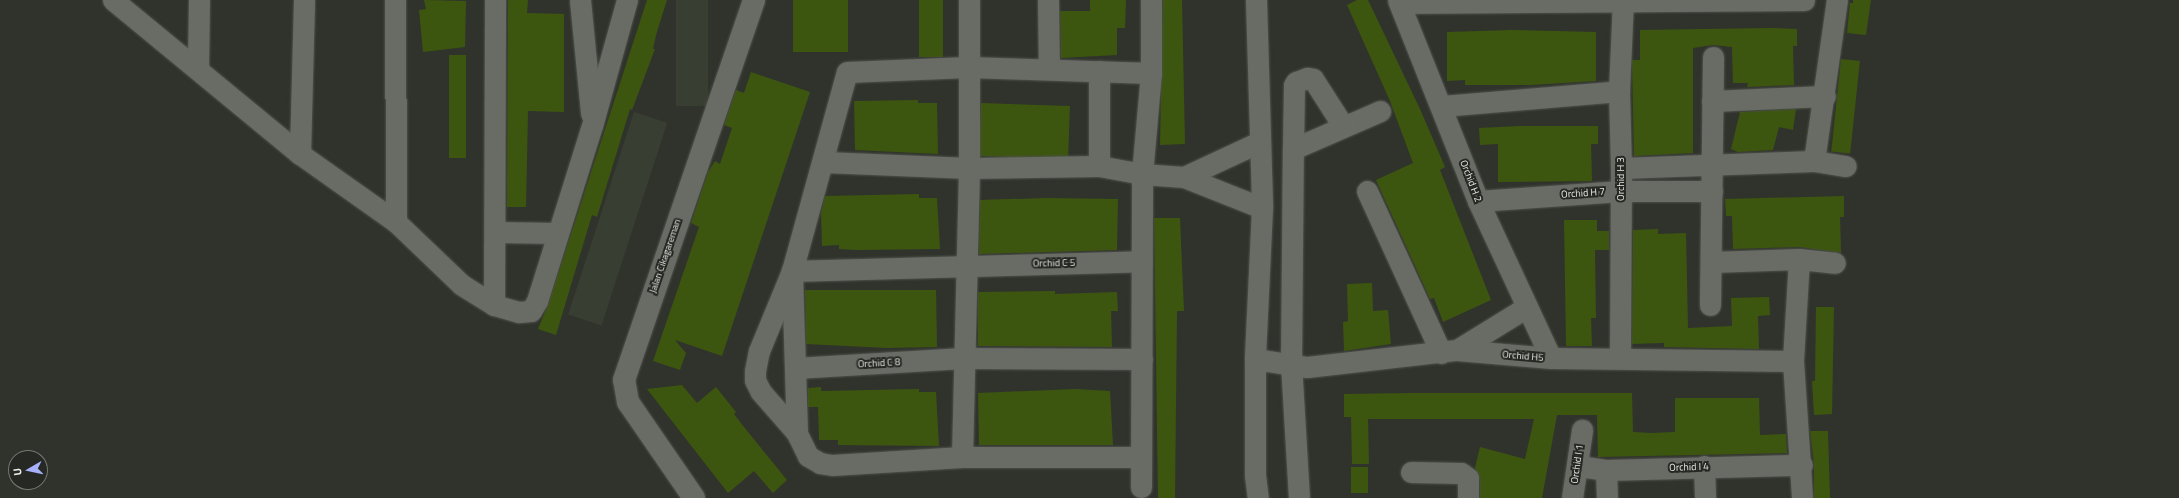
<!DOCTYPE html>
<html>
<head>
<meta charset="utf-8">
<style>
	body { margin:0 }
	#map { position:relative; width:2179px; height:498px; overflow:hidden; background:#30332c; font-family:"Titillium Web",sans-serif }
	div>[style] { position:absolute }
	.built>* { inset:0; background:#383e31; transform-origin:0 0 }
	.building>* { inset:0; background:#3d560f; transform-origin:0 0 }
	.roads { filter:drop-shadow(0 0 1px #4f514c) drop-shadow(0 0 1px #4f514c) }
	.minor>* { height:21px; margin:-10.5px; padding:0 10.5px; transform-origin:10.5px; border-radius:10.5px; background:#696c65 }
	.tertiary>* { height:22px; margin:-11px; padding:0 11px; transform-origin:11px; border-radius:11px; background:#696c65 }
	span { translate:-50% -50%; white-space:nowrap; text-align:center; line-height:1.15; -webkit-text-stroke:4px #262923; paint-order:stroke }
	.street-label { font-size:10px; color:#eaece8 }
	.north { position:absolute; left:8px; top:450px; width:40px; height:40px; box-sizing:border-box; background:#262923; border:1px solid #747772; border-radius:50%; rotate:261deg; font-size:11px; font-weight:700; line-height:16px; text-align:center; color:#eaece8 }
	.north::after { content:''; display:block; margin:auto; width:14px; height:18px; background:#a7b1fc; clip-path:polygon(50% 0,100% 100%,50% 72%,0 100%) }
</style>
</head>
<body>
<div id="map">
	<div class="built">
		<i style="left:676px;top:0;width:32px;height:106px"></i>
		<i style="left:634px;top:112px;width:35px;height:213px;rotate:18deg"></i>
	</div>
	<div class="building">
		<i style="clip-path:polygon(424px 0,466px 1px,465px 47px,423px 52px,419px 10px,426px 9px)"></i>
		<i style="clip-path:polygon(508px 0,528px 0,527px 13px,564px 14px,564px 112px,528px 111px,526px 207px,507px 207px)"></i>
		<i style="clip-path:polygon(647px 0,667px 0,656px 35px,653px 49px,655px 49px,632px 110px,630px 109px,597px 217px,592px 215px,556px 335px,538px 329px,548px 305px)"></i>
		<i style="left:793px;top:0;width:55px;height:52px"></i>
		<i style="left:919px;top:0;width:24px;height:57px"></i>
		<i style="clip-path:polygon(1090px 0,1126px 0,1125px 28px,1117px 28px,1117px 55px,1061px 58px,1060px 11px,1090px 11px)"></i>
		<i style="clip-path:polygon(1163px 0,1182px 0,1185px 144px,1160px 145px)"></i>
		<i style="clip-path:polygon(1357px 0,1368px 0,1420px 109px,1445px 167px,1440px 170px,1491px 300px,1443px 322px,1434px 298px,1430px 299px,1376px 180px,1413px 163px,1390px 101px,1347px 5px)"></i>
		<i style="clip-path:polygon(1853px 0,1871px 0,1866px 35px,1847px 33px,1850px 3px,1853px 3px)"></i>
		<i style="clip-path:polygon(1771px 28px,1797px 29px,1797px 46px,1793px 46px,1794px 85px,1747px 87px,1748px 83px,1733px 83px,1732px 47px,1713px 45px,1693px 48px,1693px 153px,1634px 156px,1632px 60px,1640px 60px,1640px 30px)"></i>
		<i style="clip-path:polygon(1511px 30px,1596px 32px,1596px 81px,1531px 85px,1465px 85px,1465px 80px,1447px 81px,1447px 32px)"></i>
		<i style="left:449px;top:55px;width:17px;height:103px"></i>
		<i style="left:1841px;top:59px;width:19px;height:93px;rotate:6deg"></i>
		<i style="clip-path:polygon(751px 72px,810px 92px,722px 356px,675px 340px,686px 353px,680px 370px,653px 361px,699px 227px,691px 223px,708px 172px,715px 161px,720px 164px,732px 128px,724px 125px,736px 90px,744px 93px)"></i>
		<i style="clip-path:polygon(918px 100px,918px 103px,937px 103px,938px 154px,855px 150px,854px 101px)"></i>
		<i style="left:981px;top:103px;width:89px;height:53px;rotate:2deg"></i>
		<i style="clip-path:polygon(1796px 109px,1793px 130px,1779px 127px,1773px 150px,1738px 152px,1731px 149px,1740px 112px)"></i>
		<i style="clip-path:polygon(1520px 126px,1598px 126px,1598px 144px,1591px 144px,1592px 181px,1498px 182px,1498px 144px,1480px 145px,1479px 128px)"></i>
		<i style="clip-path:polygon(919px 194px,919px 198px,937px 198px,940px 249px,857px 250px,839px 249px,839px 245px,822px 246px,821px 213px,825px 196px)"></i>
		<i style="clip-path:polygon(1844px 196px,1844px 217px,1840px 217px,1841px 253px,1799px 247px,1733px 249px,1732px 216px,1726px 216px,1725px 199px)"></i>
		<i style="clip-path:polygon(1046px 198px,1118px 199px,1117px 250px,979px 254px,980px 200px)"></i>
		<i style="clip-path:polygon(1154px 218px,1180px 218px,1184px 311px,1177px 311px,1175px 498px,1158px 498px)"></i>
		<i style="clip-path:polygon(1564px 220px,1597px 220px,1597px 231px,1609px 231px,1609px 250px,1595px 250px,1596px 318px,1591px 318px,1592px 346px,1566px 346px)"></i>
		<i style="clip-path:polygon(1658px 229px,1658px 234px,1686px 233px,1688px 328px,1732px 326px,1731px 298px,1769px 297px,1770px 315px,1758px 316px,1759px 349px,1664px 347px,1664px 343px,1632px 344px,1633px 230px)"></i>
		<i style="clip-path:polygon(1372px 283px,1373px 311px,1388px 310px,1391px 344px,1344px 351px,1343px 322px,1348px 321px,1347px 284px)"></i>
		<i style="clip-path:polygon(805px 290px,936px 290px,937px 347px,887px 348px,806px 344px)"></i>
		<i style="clip-path:polygon(1055px 291px,1055px 294px,1117px 292px,1118px 311px,1111px 311px,1112px 347px,978px 346px,978px 292px)"></i>
		<i style="clip-path:polygon(1816px 307px,1834px 307px,1832px 414px,1814px 415px,1812px 381px,1815px 381px)"></i>
		<i style="clip-path:polygon(682px 385px,697px 403px,716px 387px,736px 412px,734px 414px,744px 427px,787px 480px,773px 493px,754px 471px,728px 493px,647px 389px)"></i>
		<i style="clip-path:polygon(821px 387px,821px 391px,919px 389px,919px 392px,936px 392px,939px 446px,838px 445px,838px 440px,819px 440px,818px 407px,808px 407px,808px 388px)"></i>
		<i style="clip-path:polygon(1075px 389px,1110px 391px,1113px 445px,979px 445px,978px 393px)"></i>
		<i style="clip-path:polygon(1410px 393px,1632px 393px,1633px 432px,1651px 433px,1675px 432px,1675px 398px,1759px 398px,1760px 435px,1786px 434px,1787px 453px,1598px 457px,1597px 415px,1557px 415px,1542px 498px,1480px 498px,1480px 478px,1475px 468px,1480px 447px,1525px 459px,1534px 419px,1368px 419px,1369px 464px,1352px 464px,1351px 417px,1344px 417px,1344px 394px)"></i>
		<i style="clip-path:polygon(1810px 431px,1828px 431px,1830px 498px,1814px 498px,1814px 464px)"></i>
		<i style="left:1351px;top:467px;width:17px;height:26px"></i>
	</div>
	<div class="roads">
		<div class="minor">
			<i style="left:113px;top:0;width:242px;rotate:39.5deg"></i>
			<i style="left:300px;top:154px;width:118px;rotate:35.3deg"></i>
			<i style="left:396px;top:222px;width:91px;rotate:43.7deg"></i>
			<i style="left:462px;top:285px;width:38px;rotate:32deg"></i>
			<i style="left:494px;top:305px;width:26px;rotate:16deg"></i>
			<i style="left:519px;top:312px;width:12px;rotate:-5deg"></i>
			<i style="left:531px;top:311px;width:12px;rotate:-59deg"></i>
			<i style="left:537px;top:301px;width:183px;rotate:-72.6deg"></i>
			<i style="left:592px;top:126px;width:131px;rotate:-74.5deg"></i>
			<i style="left:395px;top:0;width:222px;rotate:89.7deg"></i>
			<i style="left:580px;top:0;width:114px;rotate:84.4deg"></i>
			<i style="left:1048px;top:0;width:69px;rotate:89.2deg"></i>
			<i style="left:1256px;top:0;width:208px;rotate:88.3deg"></i>
			<i style="left:1262px;top:208px;width:151px;rotate:92.7deg"></i>
			<i style="left:1255px;top:359px;width:116px;rotate:90deg"></i>
			<i style="left:1255px;top:475px;width:23px;rotate:83deg"></i>
			<i style="left:1398px;top:0;width:216px;rotate:68.3deg"></i>
			<i style="left:1478px;top:201px;width:173px;rotate:65.1deg"></i>
			<i style="left:1401px;top:3px;width:403px;rotate:-0.4deg"></i>
			<i style="left:198px;top:69px;width:69px;rotate:-89.2deg"></i>
			<i style="left:1712px;top:101px;width:113px;rotate:-2.5deg"></i>
			<i style="left:1442px;top:106px;width:178px;rotate:-4.8deg"></i>
			<i style="left:1293px;top:149px;width:95px;rotate:-23.6deg"></i>
			<i style="left:300px;top:154px;width:154px;rotate:-88.5deg"></i>
			<i style="left:1814px;top:161px;width:163px;rotate:-81.9deg"></i>
			<i style="left:824px;top:162px;width:145px;rotate:2.4deg"></i>
			<i style="left:969px;top:168px;width:130px;rotate:-0.9deg"></i>
			<i style="left:1099px;top:166px;width:44px;rotate:10.5deg"></i>
			<i style="left:1142px;top:174px;width:42px;rotate:4.1deg"></i>
			<i style="left:1184px;top:177px;width:84px;rotate:21.7deg"></i>
			<i style="left:1099px;top:166px;width:95px;rotate:-90deg"></i>
			<i style="left:1621px;top:168px;width:193px;rotate:-2.1deg"></i>
			<i style="left:1814px;top:161px;width:32px;rotate:9deg"></i>
			<i style="left:1184px;top:177px;width:83px;rotate:-25deg"></i>
			<i style="left:1367px;top:191px;width:178px;rotate:65.4deg"></i>
			<i style="left:1478px;top:201px;width:143px;rotate:-4deg"></i>
			<i style="left:1621px;top:191px;width:91px"></i>
			<i style="left:495px;top:232px;width:62px;rotate:0.9deg"></i>
			<i style="left:1799px;top:259px;width:102px;rotate:93.4deg"></i>
			<i style="left:1793px;top:361px;width:137px;rotate:86.2deg"></i>
			<i style="left:1711px;top:262px;width:88px;rotate:-2deg"></i>
			<i style="left:1799px;top:259px;width:36px;rotate:6deg"></i>
			<i style="left:494px;top:305px;width:305px;rotate:-89.8deg"></i>
			<i style="left:1710px;top:305px;width:248px;rotate:-89.3deg"></i>
			<i style="left:1457px;top:350px;width:82px;rotate:-31.6deg"></i>
			<i style="left:1620px;top:357px;width:189px;rotate:-89.7deg"></i>
			<i style="left:1621px;top:168px;width:77px;rotate:-91.5deg"></i>
			<i style="left:1619px;top:91px;width:91px;rotate:-87.5deg"></i>
			<i style="left:1255px;top:359px;width:53px;rotate:8.7deg"></i>
			<i style="left:1307px;top:367px;width:151px;rotate:-6.5deg"></i>
			<i style="left:1457px;top:350px;width:94px;rotate:4.9deg"></i>
			<i style="left:1551px;top:358px;width:242px;rotate:0.7deg"></i>
			<i style="left:795px;top:368px;width:168px;rotate:-3.4deg"></i>
			<i style="left:963px;top:358px;width:179px;rotate:0.3deg"></i>
			<i style="left:797px;top:433px;width:162px;rotate:-91.8deg"></i>
			<i style="left:792px;top:271px;width:350px;rotate:-1.6deg"></i>
			<i style="left:962px;top:457px;width:289px;rotate:-88.6deg"></i>
			<i style="left:969px;top:168px;width:168px;rotate:-90deg"></i>
			<i style="left:1140px;top:457px;width:178px;rotate:180deg"></i>
			<i style="left:962px;top:457px;width:130px;rotate:176.5deg"></i>
			<i style="left:832px;top:465px;width:12px;rotate:-171deg"></i>
			<i style="left:820px;top:463px;width:14px;rotate:-150deg"></i>
			<i style="left:808px;top:456px;width:25px;rotate:-116deg"></i>
			<i style="left:797px;top:433px;width:55px;rotate:-131.3deg"></i>
			<i style="left:761px;top:392px;width:13px;rotate:-117deg"></i>
			<i style="left:755px;top:380px;width:9px;rotate:-90deg"></i>
			<i style="left:755px;top:371px;width:20px;rotate:-79deg"></i>
			<i style="left:759px;top:351px;width:87px;rotate:-67.6deg"></i>
			<i style="left:792px;top:271px;width:206px;rotate:-74.6deg"></i>
			<i style="left:847px;top:72px;width:121px;rotate:-2.4deg"></i>
			<i style="left:968px;top:67px;width:183px;rotate:1.9deg"></i>
			<i style="left:1578px;top:466px;width:28px;rotate:8deg"></i>
			<i style="left:1606px;top:470px;width:196px;rotate:-1.5deg"></i>
			<i style="left:1704px;top:466px;width:32px;rotate:88deg"></i>
			<i style="left:1606px;top:470px;width:28px;rotate:88deg"></i>
			<i style="left:1411px;top:472px;width:50px;rotate:1.1deg"></i>
			<i style="left:1461px;top:473px;width:9px;rotate:36deg"></i>
			<i style="left:1468px;top:478px;width:20px;rotate:90deg"></i>
			<i style="left:1141px;top:487px;width:313px;rotate:-89.8deg"></i>
			<i style="left:1142px;top:174px;width:101px;rotate:-84.9deg"></i>
			<i style="left:1151px;top:73px;width:73px;rotate:-90deg"></i>
			<i style="left:1299px;top:498px;width:133px;rotate:-93.4deg"></i>
			<i style="left:1291px;top:365px;width:216px;rotate:-89.5deg"></i>
			<i style="left:1293px;top:149px;width:64px;rotate:-89.1deg"></i>
			<i style="left:1294px;top:85px;width:4px;rotate:-56deg"></i>
			<i style="left:1296px;top:82px;width:12px;rotate:-20deg"></i>
			<i style="left:1307px;top:78px;width:6px;rotate:9deg"></i>
			<i style="left:1313px;top:79px;width:56px;rotate:57.4deg"></i>
			<i style="left:1572px;top:498px;width:69px;rotate:-81.6deg"></i>
		</div>
		<div class="tertiary">
			<i style="left:694px;top:498px;width:116px;rotate:-124.5deg"></i>
			<i style="left:628px;top:402px;width:22px;rotate:-100deg"></i>
			<i style="left:624px;top:380px;width:402px;rotate:-71.1deg"></i>
		</div>
	</div>
	<div class="street-label">
		<span style="left:1621px;top:179px;rotate:-90deg">Orchid H 3</span>
		<span style="left:1471px;top:181px;rotate:69deg">Orchid H 2</span>
		<span style="left:1583px;top:193px;rotate:-4deg">Orchid H 7</span>
		<span style="left:665px;top:256px;rotate:-71deg">Jalan Cikagareman</span>
		<span style="left:1054px;top:263px;rotate:-1deg">Orchid C 5</span>
		<span style="left:1523px;top:356px;rotate:5deg">Orchid H5</span>
		<span style="left:879px;top:363px;rotate:-3deg">Orchid C 8</span>
		<span style="left:1577px;top:464px;rotate:-82deg">Orchid I 1</span>
		<span style="left:1689px;top:467px;rotate:-2deg">Orchid I 4</span>
	</div>
	<div class="north">U</div>
</div>
</body>
</html>
